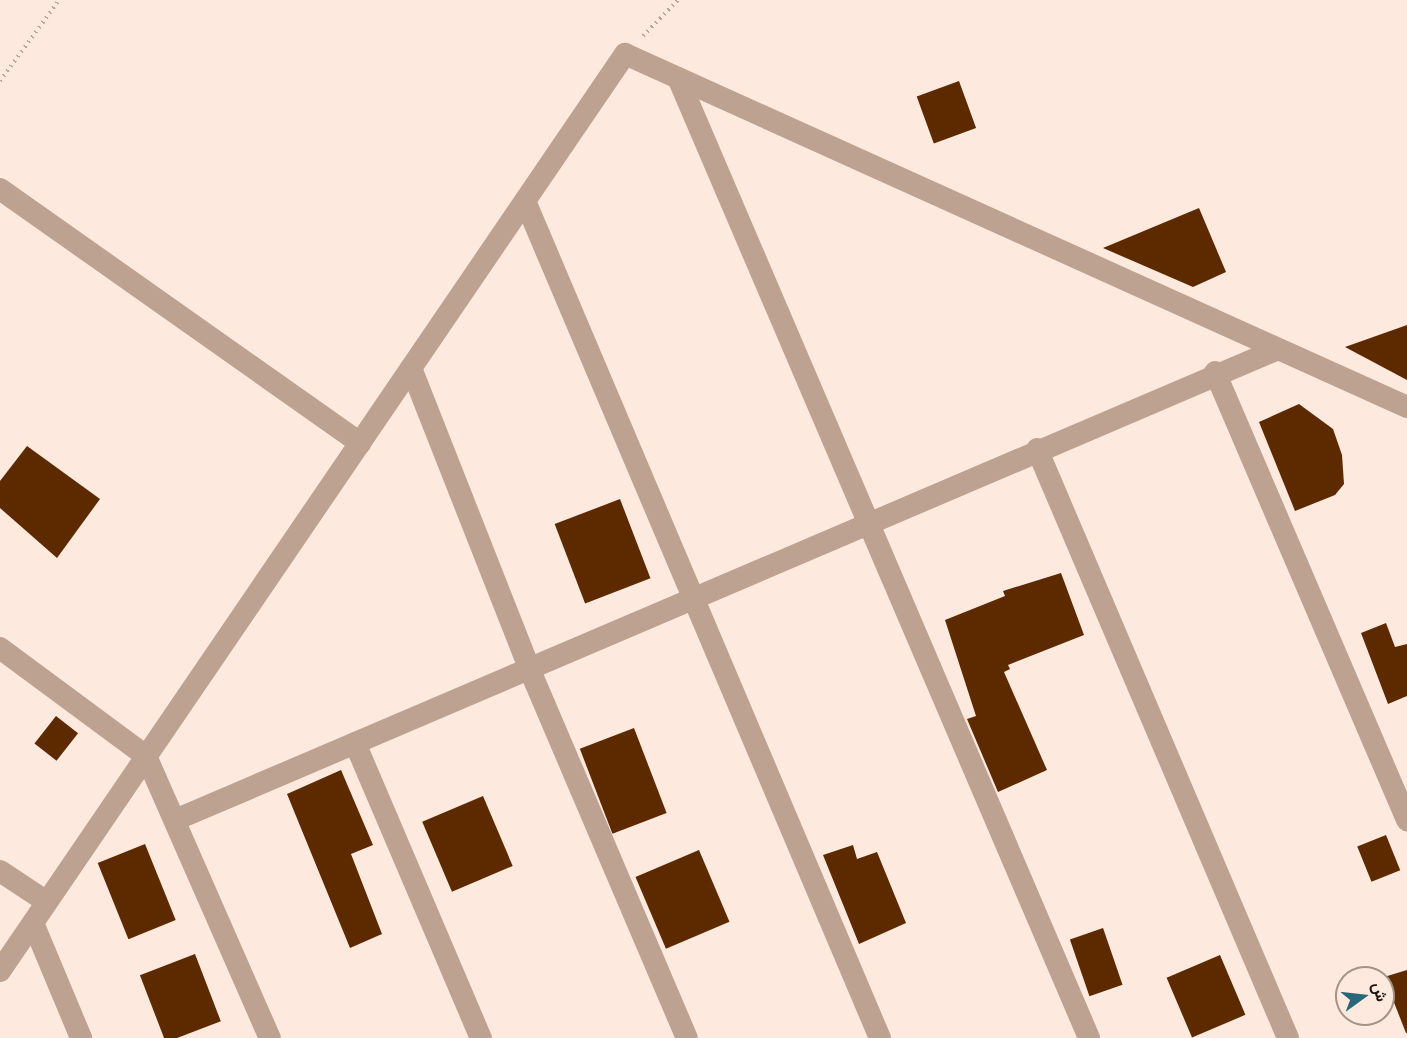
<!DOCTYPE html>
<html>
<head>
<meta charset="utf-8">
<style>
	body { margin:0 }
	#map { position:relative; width:1407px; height:1038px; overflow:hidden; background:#fde9dd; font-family:Inter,Vazirmatn,sans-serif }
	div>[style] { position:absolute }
	.building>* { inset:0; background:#5d2a00; transform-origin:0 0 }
	.path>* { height:4px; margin-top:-2px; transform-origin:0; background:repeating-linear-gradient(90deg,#b7a69c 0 1.5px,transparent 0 6px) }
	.street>* { height:22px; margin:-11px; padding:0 11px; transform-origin:11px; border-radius:11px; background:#bda191 }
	span { translate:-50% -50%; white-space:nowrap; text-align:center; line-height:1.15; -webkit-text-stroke:6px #fde9dd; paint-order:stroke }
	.north { position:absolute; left:1335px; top:966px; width:60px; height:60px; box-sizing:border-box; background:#fde9dd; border:2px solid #a3948a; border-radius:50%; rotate:75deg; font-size:16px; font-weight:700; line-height:24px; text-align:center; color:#1c140e }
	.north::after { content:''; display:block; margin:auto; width:21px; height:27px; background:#27687c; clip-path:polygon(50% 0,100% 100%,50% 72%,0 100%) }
</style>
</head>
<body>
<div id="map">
	<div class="building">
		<i style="left:959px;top:81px;width:50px;height:45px;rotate:70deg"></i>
		<i style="clip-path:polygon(1199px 208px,1226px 272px,1193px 287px,1103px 248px)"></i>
		<i style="clip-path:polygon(1407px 325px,1407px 380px,1345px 347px)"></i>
		<i style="clip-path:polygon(1299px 404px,1333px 429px,1342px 455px,1344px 484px,1335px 495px,1295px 511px,1259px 422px)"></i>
		<i style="clip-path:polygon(27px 446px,100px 499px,57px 558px,0 508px,0 481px)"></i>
		<i style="left:620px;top:499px;width:85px;height:70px;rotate:69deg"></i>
		<i style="clip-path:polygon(1061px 573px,1084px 635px,1008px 665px,1010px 669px,1004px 672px,1047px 770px,998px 792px,967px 719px,976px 716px,945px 620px,1005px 596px,1003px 591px)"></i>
		<i style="clip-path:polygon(1386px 623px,1395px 647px,1407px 644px,1407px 696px,1388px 704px,1361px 633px)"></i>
		<i style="left:56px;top:716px;width:28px;height:35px;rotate:38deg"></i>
		<i style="left:634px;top:728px;width:91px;height:58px;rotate:69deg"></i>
		<i style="clip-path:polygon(341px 770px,373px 845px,351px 854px,382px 934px,350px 948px,287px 794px)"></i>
		<i style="left:483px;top:796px;width:76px;height:66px;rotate:67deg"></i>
		<i style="left:1386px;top:835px;width:38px;height:31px;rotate:68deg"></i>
		<i style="left:145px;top:844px;width:82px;height:51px;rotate:68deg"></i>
		<i style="clip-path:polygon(853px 845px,857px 859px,877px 852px,906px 923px,859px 944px,823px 855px)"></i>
		<i style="left:699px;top:850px;width:78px;height:69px;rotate:67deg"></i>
		<i style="left:1103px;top:928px;width:60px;height:35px;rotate:71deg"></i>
		<i style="left:195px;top:954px;width:72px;height:59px;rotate:69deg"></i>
		<i style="left:1220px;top:955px;width:65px;height:58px;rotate:67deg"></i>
		<i style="clip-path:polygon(1407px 970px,1407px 1033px,1406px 1033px,1384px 977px)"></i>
	</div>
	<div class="path">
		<i style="left:643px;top:36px;width:50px;rotate:-45.8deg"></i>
		<i style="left:0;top:81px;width:100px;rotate:-53.9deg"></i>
	</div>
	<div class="street">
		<i style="left:678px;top:78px;width:1044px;rotate:66.82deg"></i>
		<i style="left:0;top:189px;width:441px;rotate:35.2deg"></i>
		<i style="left:525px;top:201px;width:909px;rotate:67.02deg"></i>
		<i style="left:411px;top:368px;width:322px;rotate:68.5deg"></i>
		<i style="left:529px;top:668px;width:402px;rotate:66.9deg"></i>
		<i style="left:1215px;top:372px;width:488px;rotate:66.8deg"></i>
		<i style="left:1037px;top:449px;width:640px;rotate:66.92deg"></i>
		<i style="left:0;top:648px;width:182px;rotate:36.5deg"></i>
		<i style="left:146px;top:756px;width:308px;rotate:66.3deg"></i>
		<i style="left:355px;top:743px;width:321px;rotate:66.9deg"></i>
		<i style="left:175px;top:820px;width:1199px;rotate:-23.12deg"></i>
		<i style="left:0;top:871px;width:56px;rotate:33.4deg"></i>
		<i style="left:33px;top:923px;width:125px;rotate:67.3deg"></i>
		<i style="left:0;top:971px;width:1110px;rotate:-55.72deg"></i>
		<i style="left:625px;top:54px;width:858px;rotate:24.29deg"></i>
	</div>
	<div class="north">ش</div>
</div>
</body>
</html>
